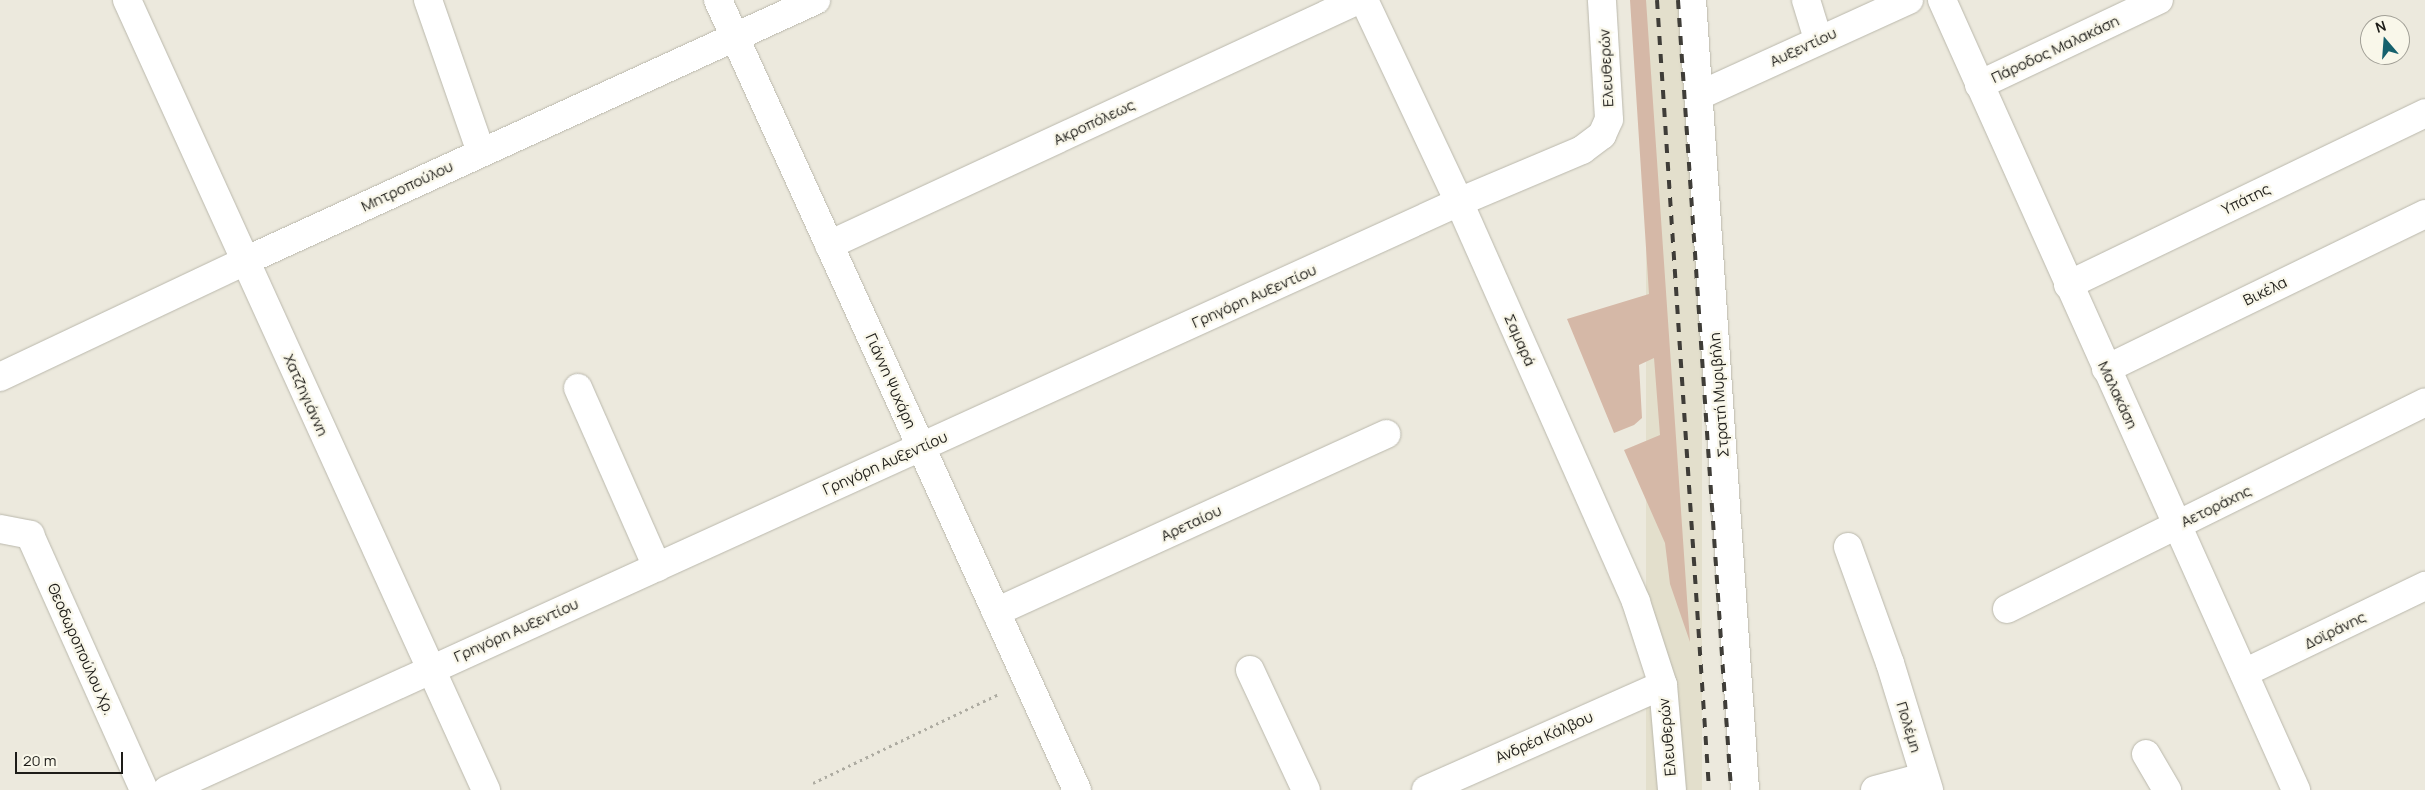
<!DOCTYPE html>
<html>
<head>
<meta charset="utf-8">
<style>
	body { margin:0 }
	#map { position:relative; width:2425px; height:790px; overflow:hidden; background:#ece9dd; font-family:Manrope,sans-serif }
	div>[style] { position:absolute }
	.built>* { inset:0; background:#e3dfcc; transform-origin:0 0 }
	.green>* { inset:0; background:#d5b8a7 }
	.path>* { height:3px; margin-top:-1.5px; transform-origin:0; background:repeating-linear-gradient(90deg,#adaba1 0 2.5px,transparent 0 6.5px) }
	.roads { filter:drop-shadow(0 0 1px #bab8ac) drop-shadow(0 0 1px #bab8ac) }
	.pedestrian>* { height:28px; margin:-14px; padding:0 14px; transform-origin:14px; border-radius:14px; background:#fff }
	.minor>* { height:28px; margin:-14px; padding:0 14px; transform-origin:14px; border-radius:14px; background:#fff }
	.rail>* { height:4px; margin-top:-2px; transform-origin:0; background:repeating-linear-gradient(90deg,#3f3d38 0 9px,transparent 0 18px) }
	span { translate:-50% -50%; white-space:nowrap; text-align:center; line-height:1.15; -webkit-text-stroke:4.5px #f9f7ea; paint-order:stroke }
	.street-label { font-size:15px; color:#1d1c18 }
	.north { position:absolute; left:2360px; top:15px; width:50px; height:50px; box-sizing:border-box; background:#f9f7ea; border:1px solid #a19f96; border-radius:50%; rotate:342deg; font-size:14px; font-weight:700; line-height:20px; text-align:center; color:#1d1c18 }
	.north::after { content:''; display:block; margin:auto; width:18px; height:22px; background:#16616d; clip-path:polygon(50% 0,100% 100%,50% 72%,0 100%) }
	.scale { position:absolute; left:15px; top:752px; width:108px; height:22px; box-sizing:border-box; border:2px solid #1d1c18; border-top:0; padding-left:6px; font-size:15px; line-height:18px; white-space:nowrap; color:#1d1c18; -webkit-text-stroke:4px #f9f7ea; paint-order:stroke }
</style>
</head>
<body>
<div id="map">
	<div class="built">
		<i style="left:1646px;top:0;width:56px;height:792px"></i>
	</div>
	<div class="green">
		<i style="clip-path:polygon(1630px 0,1646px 0,1690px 642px,1670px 584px,1665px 543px,1624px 450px,1660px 435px,1654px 358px,1639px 365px,1642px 418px,1634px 425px,1614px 433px,1567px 319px,1649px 294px)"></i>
	</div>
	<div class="path">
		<i style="left:813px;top:783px;width:206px;rotate:-25.6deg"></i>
	</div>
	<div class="roads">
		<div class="pedestrian">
			<i style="left:0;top:529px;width:31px;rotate:11deg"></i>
		</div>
		<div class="minor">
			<i style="left:127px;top:0;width:868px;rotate:65.56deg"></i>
			<i style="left:428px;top:0;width:161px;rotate:70.8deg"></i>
			<i style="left:718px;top:0;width:868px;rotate:65.56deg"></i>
			<i style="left:1364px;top:0;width:223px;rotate:64.8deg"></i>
			<i style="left:1459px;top:202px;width:437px;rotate:66.1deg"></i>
			<i style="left:1636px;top:602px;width:87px;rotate:72deg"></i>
			<i style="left:1663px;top:685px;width:105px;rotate:85.1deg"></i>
			<i style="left:1692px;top:0;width:792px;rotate:86.16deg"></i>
			<i style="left:1806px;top:0;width:41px;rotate:72.9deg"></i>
			<i style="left:1942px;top:0;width:866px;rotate:65.86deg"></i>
			<i style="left:1979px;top:85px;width:199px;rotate:-25.3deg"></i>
			<i style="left:1698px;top:96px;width:232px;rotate:-24.5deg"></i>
			<i style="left:829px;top:245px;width:583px;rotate:-24.85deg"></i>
			<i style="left:2068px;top:285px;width:396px;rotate:-25.7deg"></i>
			<i style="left:2106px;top:369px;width:355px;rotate:-25.9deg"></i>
			<i style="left:0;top:377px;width:271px;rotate:-25.3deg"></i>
			<i style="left:245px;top:261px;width:628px;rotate:-24.56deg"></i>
			<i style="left:578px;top:388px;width:196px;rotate:66.2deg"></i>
			<i style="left:30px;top:535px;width:279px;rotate:65.9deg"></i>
			<i style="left:1848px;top:547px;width:123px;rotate:70.1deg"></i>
			<i style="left:1890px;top:663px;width:133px;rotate:72.9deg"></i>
			<i style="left:2007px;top:609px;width:466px;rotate:-26.3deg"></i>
			<i style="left:996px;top:612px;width:429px;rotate:-24.5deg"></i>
			<i style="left:1250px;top:670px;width:132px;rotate:65deg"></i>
			<i style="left:2244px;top:673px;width:201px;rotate:-25.7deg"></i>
			<i style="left:2146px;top:754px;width:42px;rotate:59.7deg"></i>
			<i style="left:167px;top:790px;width:1420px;rotate:-24.47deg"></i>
			<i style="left:1459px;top:202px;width:134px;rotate:-22.9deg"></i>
			<i style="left:1582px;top:150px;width:25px;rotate:-37deg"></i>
			<i style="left:1602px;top:135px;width:17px;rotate:-66deg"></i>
			<i style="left:1609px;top:119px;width:119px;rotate:-93.4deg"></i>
			<i style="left:1426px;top:790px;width:259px;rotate:-23.9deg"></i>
			<i style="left:1875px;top:790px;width:51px;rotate:-14.9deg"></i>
		</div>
	</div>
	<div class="rail">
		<i style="left:1657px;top:0;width:792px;rotate:86.23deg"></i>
		<i style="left:1678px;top:0;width:792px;rotate:86.16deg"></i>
	</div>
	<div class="street-label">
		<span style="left:1803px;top:47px;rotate:-25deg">Αυξεντίου</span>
		<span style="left:2055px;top:49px;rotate:-25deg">Πάροδος Μαλακάση</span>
		<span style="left:1606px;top:68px;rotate:-93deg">Ελευθερών</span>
		<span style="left:1094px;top:122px;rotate:-25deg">Ακροπόλεως</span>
		<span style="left:407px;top:186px;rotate:-25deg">Μητροπούλου</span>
		<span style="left:2246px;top:199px;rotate:-26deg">Υπάτης</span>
		<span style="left:2265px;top:291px;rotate:-26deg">Βικέλα</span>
		<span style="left:1254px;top:296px;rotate:-24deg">Γρηγόρη Αυξεντίου</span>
		<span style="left:1520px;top:340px;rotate:66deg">Σαμαρά</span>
		<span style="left:891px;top:381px;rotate:66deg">Γιάννη Ψυχάρη</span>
		<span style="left:306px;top:395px;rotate:66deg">Χατζηγιάννη</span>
		<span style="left:1719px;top:395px;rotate:-94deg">Στρατή Μυριβήλη</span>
		<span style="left:2118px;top:395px;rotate:65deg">Μαλακάση</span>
		<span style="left:885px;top:463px;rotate:-24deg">Γρηγόρη Αυξεντίου</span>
		<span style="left:2216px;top:506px;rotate:-26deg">Αετοράχης</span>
		<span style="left:1191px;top:523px;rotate:-25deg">Αρεταίου</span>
		<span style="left:516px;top:630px;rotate:-24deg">Γρηγόρη Αυξεντίου</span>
		<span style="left:2335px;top:630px;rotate:-26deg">Δοϊράνης</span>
		<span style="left:81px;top:649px;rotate:66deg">Θεοδωροπούλου Χρ.</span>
		<span style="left:1909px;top:727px;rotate:73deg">Πολέμη</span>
		<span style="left:1544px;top:737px;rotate:-24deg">Ανδρέα Κάλβου</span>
		<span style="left:1667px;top:737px;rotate:-95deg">Ελευθερών</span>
	</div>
	<div class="north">N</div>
	<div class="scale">20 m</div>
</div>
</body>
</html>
